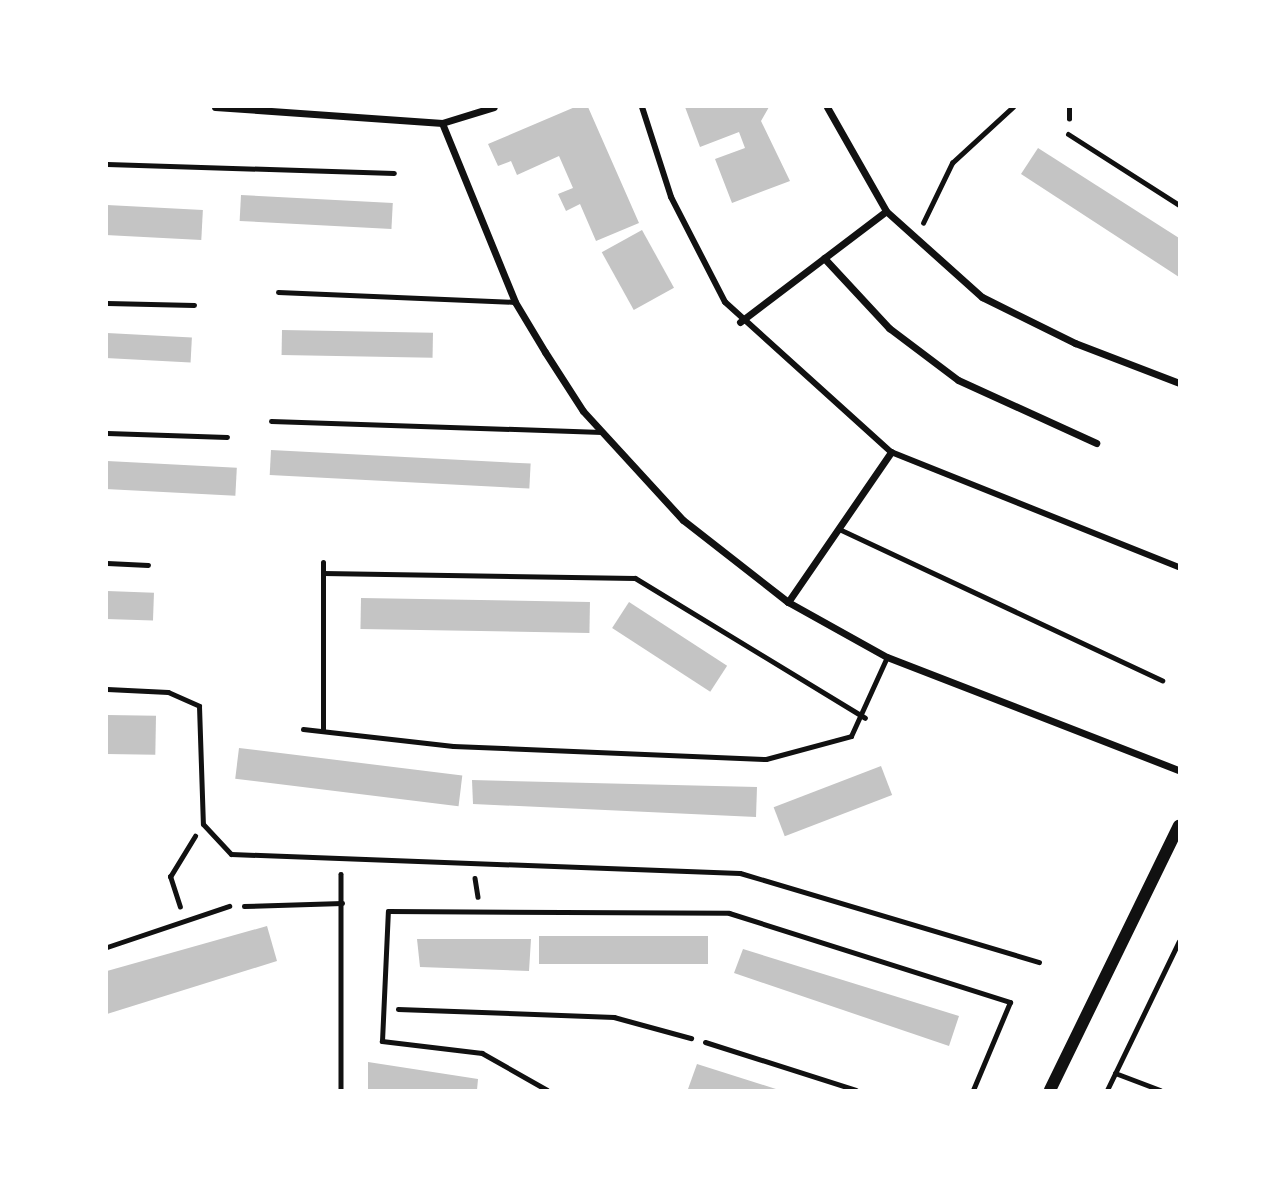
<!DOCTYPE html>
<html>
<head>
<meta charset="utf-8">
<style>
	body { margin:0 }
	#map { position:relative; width:1286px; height:1197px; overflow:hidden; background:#fff; font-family:Quicksand,sans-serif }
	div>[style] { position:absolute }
	.building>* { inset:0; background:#c4c4c4; transform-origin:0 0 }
	.path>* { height:4.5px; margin:-2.25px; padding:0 2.25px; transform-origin:2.25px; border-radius:2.25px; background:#111 }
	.service>* { height:5px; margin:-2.5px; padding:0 2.5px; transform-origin:2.5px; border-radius:2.5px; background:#111 }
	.pedestrian>* { height:6px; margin:-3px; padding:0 3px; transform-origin:3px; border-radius:3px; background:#111 }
	.minor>* { height:7px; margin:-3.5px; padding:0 3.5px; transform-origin:3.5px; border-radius:3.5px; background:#111 }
	.tertiary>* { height:12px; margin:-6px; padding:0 6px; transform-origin:6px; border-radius:6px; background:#111 }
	span { translate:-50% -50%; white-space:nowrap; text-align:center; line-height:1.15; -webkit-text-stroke:5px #fff; paint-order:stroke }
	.frame { position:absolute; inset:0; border:108px solid #fff; pointer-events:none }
</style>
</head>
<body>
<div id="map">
	<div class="building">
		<i style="clip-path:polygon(575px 107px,588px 107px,639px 223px,596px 241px,580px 204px,566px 211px,558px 194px,573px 188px,559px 156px,517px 175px,511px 161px,498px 166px,488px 144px)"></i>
		<i style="clip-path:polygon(685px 107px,769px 107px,761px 121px,790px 181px,732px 203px,715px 159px,745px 148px,739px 132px,700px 147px)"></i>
		<i style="clip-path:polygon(1038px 148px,1179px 238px,1179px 277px,1021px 174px)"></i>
		<i style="left:241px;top:195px;width:152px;height:26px;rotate:3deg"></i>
		<i style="left:107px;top:205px;width:96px;height:30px;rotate:3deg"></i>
		<i style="left:642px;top:230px;width:66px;height:46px;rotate:61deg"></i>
		<i style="left:282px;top:330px;width:151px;height:25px;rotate:1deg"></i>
		<i style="left:107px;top:333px;width:85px;height:25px;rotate:3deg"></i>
		<i style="left:271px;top:450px;width:260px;height:25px;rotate:3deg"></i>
		<i style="left:107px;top:461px;width:130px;height:28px;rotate:3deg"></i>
		<i style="left:107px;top:591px;width:47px;height:28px;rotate:2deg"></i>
		<i style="left:361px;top:598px;width:229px;height:31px;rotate:1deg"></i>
		<i style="left:629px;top:602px;width:117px;height:31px;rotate:33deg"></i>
		<i style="left:107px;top:715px;width:49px;height:39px;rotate:1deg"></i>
		<i style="left:239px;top:748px;width:225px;height:31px;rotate:7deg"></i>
		<i style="left:881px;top:766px;width:31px;height:115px;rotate:69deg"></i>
		<i style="clip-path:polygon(472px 780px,757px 787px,756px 817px,473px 804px)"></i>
		<i style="clip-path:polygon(267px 926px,277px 961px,107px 1014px,107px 971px)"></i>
		<i style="left:539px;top:936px;width:169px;height:28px"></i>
		<i style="clip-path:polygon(417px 939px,531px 939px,529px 971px,420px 967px)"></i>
		<i style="clip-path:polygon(743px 949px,959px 1016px,949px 1046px,734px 973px)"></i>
		<i style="clip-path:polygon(368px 1062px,478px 1079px,477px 1090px,368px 1090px)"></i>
		<i style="clip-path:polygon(697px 1064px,779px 1090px,693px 1090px,688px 1089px)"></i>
	</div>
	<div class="path">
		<i style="left:1069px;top:119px;width:12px;rotate:-90deg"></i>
		<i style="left:923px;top:223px;width:67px;rotate:-64.2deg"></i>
		<i style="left:952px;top:163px;width:83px;rotate:-42.6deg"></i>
		<i style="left:341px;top:874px;width:216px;rotate:90deg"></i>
		<i style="left:475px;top:878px;width:19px;rotate:81deg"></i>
		<i style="left:244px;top:906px;width:98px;rotate:-1.8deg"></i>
		<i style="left:180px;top:907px;width:32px;rotate:-108deg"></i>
		<i style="left:170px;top:877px;width:48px;rotate:-58.6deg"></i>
		<i style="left:398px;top:1009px;width:216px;rotate:2.1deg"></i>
		<i style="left:614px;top:1017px;width:80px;rotate:15.3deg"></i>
	</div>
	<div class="service">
		<i style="left:1068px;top:134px;width:132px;rotate:32.6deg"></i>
		<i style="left:107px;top:164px;width:287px;rotate:1.8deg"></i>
		<i style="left:278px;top:292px;width:237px;rotate:2.4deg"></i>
		<i style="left:107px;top:303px;width:87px;rotate:1.3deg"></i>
		<i style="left:271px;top:421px;width:331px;rotate:1.9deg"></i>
		<i style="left:107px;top:433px;width:120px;rotate:1.9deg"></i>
		<i style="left:839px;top:529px;width:357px;rotate:25.1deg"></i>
		<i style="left:107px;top:563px;width:41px;rotate:2.8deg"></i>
		<i style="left:323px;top:573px;width:312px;rotate:0.9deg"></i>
		<i style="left:635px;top:578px;width:269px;rotate:31.3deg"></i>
		<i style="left:107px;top:689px;width:61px;rotate:2.8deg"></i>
		<i style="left:168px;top:692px;width:34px;rotate:24deg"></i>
		<i style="left:199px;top:706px;width:118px;rotate:88.1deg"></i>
		<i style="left:203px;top:824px;width:41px;rotate:47deg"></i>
		<i style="left:231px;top:854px;width:509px;rotate:2.14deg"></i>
		<i style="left:740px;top:873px;width:312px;rotate:16.6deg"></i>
		<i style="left:303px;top:729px;width:151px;rotate:6.5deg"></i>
		<i style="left:453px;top:746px;width:313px;rotate:2.4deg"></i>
		<i style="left:766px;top:759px;width:88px;rotate:-15.1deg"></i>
		<i style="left:851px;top:736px;width:87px;rotate:-65.5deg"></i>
		<i style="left:323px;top:731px;width:169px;rotate:-90deg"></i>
		<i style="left:107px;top:947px;width:129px;rotate:-18.6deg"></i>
		<i style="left:705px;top:1042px;width:158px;rotate:17.6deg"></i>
		<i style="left:1115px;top:1073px;width:48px;rotate:20.7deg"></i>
		<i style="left:547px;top:1090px;width:75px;rotate:-150.4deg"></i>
		<i style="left:482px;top:1053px;width:101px;rotate:-173.2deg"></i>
		<i style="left:382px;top:1041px;width:130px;rotate:-87.4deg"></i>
		<i style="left:388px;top:911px;width:341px;rotate:0.3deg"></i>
		<i style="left:729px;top:913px;width:295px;rotate:17.6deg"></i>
		<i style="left:1010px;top:1002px;width:95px;rotate:112.8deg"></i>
		<i style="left:1107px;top:1090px;width:165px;rotate:-64.2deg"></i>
	</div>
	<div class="pedestrian">
		<i style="left:642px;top:107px;width:95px;rotate:72.1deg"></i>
		<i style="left:671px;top:197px;width:118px;rotate:62.8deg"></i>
		<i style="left:725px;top:302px;width:224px;rotate:42.1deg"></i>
		<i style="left:891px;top:452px;width:310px;rotate:21.8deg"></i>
	</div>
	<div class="minor">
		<i style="left:215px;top:107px;width:228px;rotate:4deg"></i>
		<i style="left:442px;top:123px;width:54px;rotate:-17.1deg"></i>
		<i style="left:827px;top:107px;width:120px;rotate:60.4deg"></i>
		<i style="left:886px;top:211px;width:129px;rotate:41.9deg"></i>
		<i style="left:982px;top:297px;width:104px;rotate:26.3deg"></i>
		<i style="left:1075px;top:343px;width:111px;rotate:21deg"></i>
		<i style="left:442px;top:123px;width:193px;rotate:67.8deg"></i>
		<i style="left:515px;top:302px;width:58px;rotate:59deg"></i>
		<i style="left:545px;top:352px;width:70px;rotate:57.2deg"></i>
		<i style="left:583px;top:411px;width:148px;rotate:47.5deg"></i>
		<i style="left:683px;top:520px;width:133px;rotate:38deg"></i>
		<i style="left:788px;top:602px;width:113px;rotate:29.1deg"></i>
		<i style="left:887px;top:657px;width:313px;rotate:21.2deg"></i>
		<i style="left:824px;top:258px;width:96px;rotate:47.1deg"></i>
		<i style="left:889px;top:328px;width:86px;rotate:37deg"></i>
		<i style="left:958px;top:380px;width:152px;rotate:24.5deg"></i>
		<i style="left:740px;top:322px;width:183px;rotate:-37.2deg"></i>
		<i style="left:788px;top:602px;width:182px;rotate:-55.5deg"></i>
	</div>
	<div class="tertiary">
		<i style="left:1050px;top:1090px;width:294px;rotate:-64deg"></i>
	</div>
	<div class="frame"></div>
</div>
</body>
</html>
